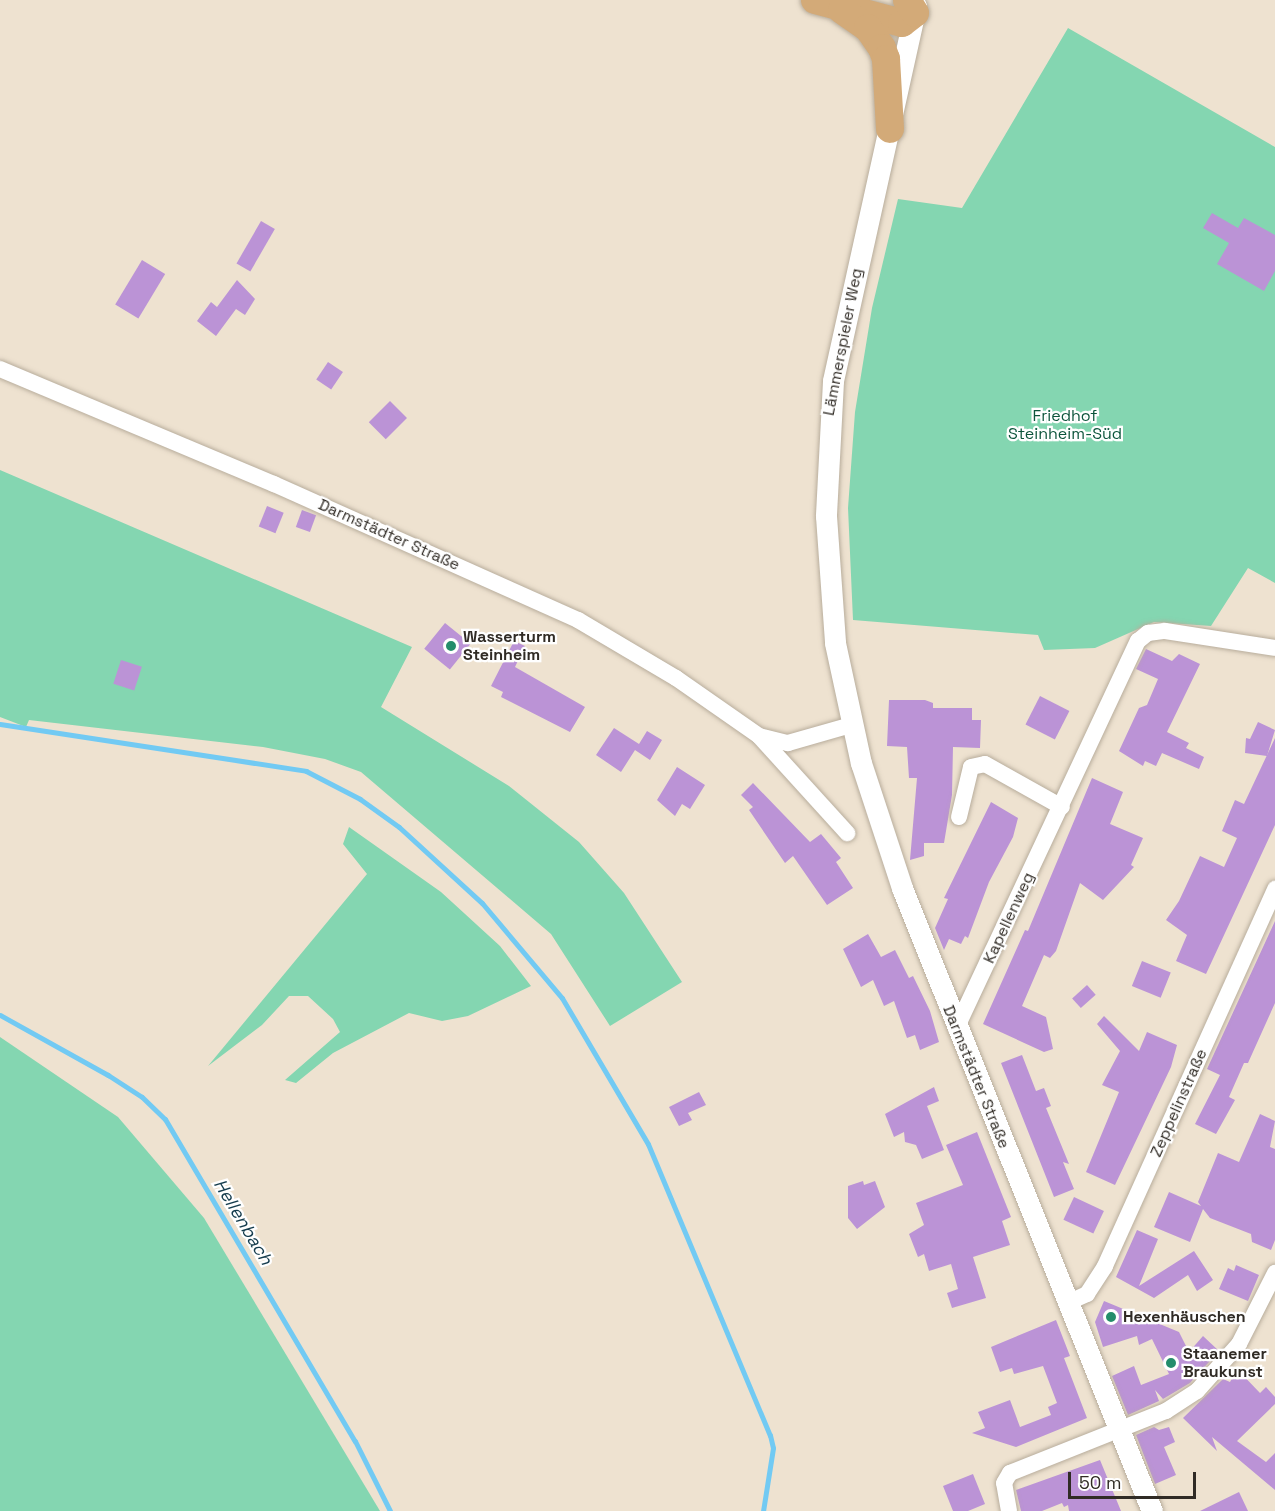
<!DOCTYPE html>
<html>
<head>
<meta charset="utf-8">
<style>
	body { margin:0 }
	#map { position:relative; width:1275px; height:1511px; overflow:hidden; background:#eee2d0; font-family:"Space Grotesk",sans-serif }
	div>[style] { position:absolute }
	.green>* { inset:0; background:#84d6b1 }
	.stream>* { height:5px; margin:-2.5px; padding:0 2.5px; transform-origin:2.5px; border-radius:2.5px; background:#72caf3 }
	.building>* { inset:0; background:#bb93d6; transform-origin:0 0 }
	.roads { filter:drop-shadow(0 0 2px #b8ad9c) drop-shadow(0 0 2px #b8ad9c) }
	.minor>* { height:16px; margin:-8px; padding:0 8px; transform-origin:8px; border-radius:8px; background:#fff }
	.tertiary>* { height:21px; margin:-10.5px; padding:0 10.5px; transform-origin:10.5px; border-radius:10.5px; background:#fff }
	.trunk>* { height:28px; margin:-14px; padding:0 14px; transform-origin:14px; border-radius:14px; background:#d3aa78 }
	.dots>* { width:16px; height:16px; translate:-50% -50%; box-sizing:border-box; border:3px solid #fff; border-radius:50% }
	span { translate:-50% -50%; white-space:nowrap; text-align:center; line-height:1.15; -webkit-text-stroke:4.5px #fff; paint-order:stroke }
	.street-label { font-size:16px; color:#302b25 }
	.park-label { font-size:16px; color:#0d553c }
	.poi-label { font-size:16px; color:#302b25; font-weight:700 }
	.left { translate:0 -50%; text-align:left }
	.water-label { font-size:18px; color:#153c4d; font-style:italic }
	.scale { position:absolute; left:1068px; top:1472px; width:128px; height:27px; box-sizing:border-box; border:3px solid #302b25; border-top:0; padding-left:8px; font-size:18px; line-height:21px; white-space:nowrap; color:#302b25; -webkit-text-stroke:4px #fff; paint-order:stroke }
</style>
</head>
<body>
<div id="map">
	<div class="green">
		<i style="clip-path:polygon(1068px 28px,1275px 147px,1275px 583px,1248px 568px,1211px 626px,1154px 622px,1095px 648px,1044px 650px,1038px 635px,853px 620px,848px 508px,855px 412px,872px 308px,898px 199px,962px 208px)"></i>
		<i style="clip-path:polygon(0 470px,412px 647px,381px 707px,509px 786px,579px 842px,624px 893px,682px 982px,610px 1026px,551px 934px,361px 772px,325px 759px,263px 747px,29px 720px,26px 727px,0 717px)"></i>
		<i style="clip-path:polygon(349px 827px,441px 892px,500px 946px,531px 986px,468px 1016px,442px 1021px,409px 1013px,333px 1053px,296px 1083px,285px 1080px,340px 1032px,333px 1019px,308px 996px,289px 996px,262px 1025px,208px 1066px,367px 874px,343px 844px)"></i>
		<i style="clip-path:polygon(0 1037px,118px 1117px,204px 1218px,380px 1511px,0 1511px)"></i>
	</div>
	<div class="stream">
		<i style="left:0;top:724px;width:310px;rotate:8.7deg"></i>
		<i style="left:306px;top:771px;width:61px;rotate:27.4deg"></i>
		<i style="left:360px;top:799px;width:48px;rotate:35.7deg"></i>
		<i style="left:399px;top:827px;width:113px;rotate:42.5deg"></i>
		<i style="left:482px;top:903px;width:124px;rotate:49.9deg"></i>
		<i style="left:562px;top:998px;width:169px;rotate:59.5deg"></i>
		<i style="left:648px;top:1144px;width:316px;rotate:67.3deg"></i>
		<i style="left:770px;top:1435px;width:13px;rotate:77deg"></i>
		<i style="left:773px;top:1448px;width:64px;rotate:99deg"></i>
		<i style="left:0;top:1015px;width:124px;rotate:29.1deg"></i>
		<i style="left:108px;top:1075px;width:40px;rotate:32.9deg"></i>
		<i style="left:142px;top:1097px;width:32px;rotate:44deg"></i>
		<i style="left:165px;top:1119px;width:374px;rotate:59.5deg"></i>
		<i style="left:355px;top:1441px;width:78px;rotate:63.4deg"></i>
	</div>
	<div class="building">
		<i style="clip-path:polygon(1212px 213px,1238px 228px,1244px 218px,1275px 235px,1275px 271px,1264px 291px,1217px 264px,1229px 243px,1203px 228px)"></i>
		<i style="left:261px;top:221px;width:16px;height:49px;rotate:30deg"></i>
		<i style="left:142px;top:260px;width:27px;height:52px;rotate:31deg"></i>
		<i style="clip-path:polygon(237px 280px,255px 299px,245px 315px,236px 309px,216px 336px,197px 321px,211px 302px,217px 307px)"></i>
		<i style="left:328px;top:362px;width:18px;height:21px;rotate:34deg"></i>
		<i style="left:390px;top:401px;width:24px;height:30px;rotate:45deg"></i>
		<i style="left:267px;top:506px;width:18px;height:22px;rotate:22deg"></i>
		<i style="left:302px;top:510px;width:15px;height:18px;rotate:20deg"></i>
		<i style="left:445px;top:623px;width:33px;height:33px;rotate:39deg"></i>
		<i style="clip-path:polygon(514px 641px,525px 646px,515px 667px,585px 707px,570px 732px,501px 697px,503px 692px,491px 686px)"></i>
		<i style="clip-path:polygon(1146px 649px,1172px 661px,1179px 654px,1200px 664px,1167px 732px,1189px 743px,1186px 748px,1204px 757px,1199px 769px,1162px 753px,1156px 766px,1145px 761px,1143px 766px,1119px 751px,1139px 708px,1147px 705px,1158px 679px,1136px 669px)"></i>
		<i style="left:121px;top:660px;width:22px;height:25px;rotate:18deg"></i>
		<i style="left:1040px;top:696px;width:33px;height:32px;rotate:27deg"></i>
		<i style="clip-path:polygon(889px 700px,925px 700px,933px 703px,933px 708px,972px 708px,972px 720px,981px 720px,980px 748px,953px 747px,952px 795px,944px 843px,924px 843px,924px 856px,910px 860px,917px 778px,909px 778px,907px 747px,887px 746px)"></i>
		<i style="clip-path:polygon(1258px 722px,1275px 730px,1267px 756px,1245px 753px,1246px 738px,1250px 739px)"></i>
		<i style="clip-path:polygon(614px 728px,639px 744px,647px 731px,662px 740px,650px 760px,635px 750px,621px 772px,596px 755px)"></i>
		<i style="clip-path:polygon(1275px 738px,1275px 825px,1206px 974px,1176px 961px,1187px 935px,1166px 920px,1179px 901px,1200px 856px,1224px 867px,1237px 838px,1222px 831px,1235px 800px,1244px 804px)"></i>
		<i style="clip-path:polygon(677px 767px,705px 785px,690px 809px,682px 804px,675px 816px,657px 800px)"></i>
		<i style="clip-path:polygon(1092px 778px,1123px 792px,1110px 824px,1143px 838px,1131px 865px,1134px 867px,1103px 900px,1080px 883px,1056px 951px,1050px 958px,1044px 955px,1022px 1006px,1046px 1017px,1053px 1049px,1044px 1052px,983px 1024px,1025px 930px,1028px 931px)"></i>
		<i style="clip-path:polygon(753px 783px,810px 842px,821px 834px,841px 858px,836px 862px,853px 888px,827px 905px,793px 856px,785px 863px,749px 810px,753px 807px,741px 795px)"></i>
		<i style="clip-path:polygon(991px 802px,1018px 818px,1013px 837px,989px 882px,968px 938px,965px 936px,961px 944px,949px 939px,944px 950px,935px 928px,948px 899px,944px 898px)"></i>
		<i style="clip-path:polygon(1275px 921px,1275px 1003px,1248px 1063px,1244px 1063px,1229px 1097px,1235px 1100px,1216px 1134px,1195px 1124px,1220px 1075px,1207px 1069px)"></i>
		<i style="clip-path:polygon(868px 934px,881px 957px,895px 950px,909px 978px,913px 976px,930px 1011px,939px 1042px,920px 1050px,915px 1035px,907px 1038px,894px 1001px,884px 1006px,873px 980px,861px 987px,843px 949px)"></i>
		<i style="left:1142px;top:961px;width:31px;height:27px;rotate:22deg"></i>
		<i style="left:1087px;top:985px;width:13px;height:20px;rotate:48deg"></i>
		<i style="clip-path:polygon(1104px 1016px,1139px 1051px,1147px 1032px,1177px 1045px,1171px 1067px,1115px 1185px,1086px 1172px,1119px 1092px,1102px 1085px,1120px 1051px,1097px 1024px)"></i>
		<i style="clip-path:polygon(1022px 1055px,1036px 1091px,1044px 1088px,1051px 1106px,1046px 1108px,1069px 1164px,1063px 1162px,1074px 1189px,1054px 1197px,1001px 1063px)"></i>
		<i style="clip-path:polygon(934px 1087px,939px 1101px,927px 1106px,944px 1150px,922px 1159px,916px 1145px,905px 1142px,904px 1132px,894px 1137px,885px 1114px)"></i>
		<i style="clip-path:polygon(699px 1092px,706px 1105px,688px 1113px,692px 1120px,679px 1126px,669px 1107px)"></i>
		<i style="clip-path:polygon(1260px 1114px,1275px 1121px,1270px 1147px,1275px 1149px,1275px 1240px,1271px 1250px,1252px 1242px,1251px 1234px,1210px 1218px,1203px 1209px,1190px 1242px,1154px 1227px,1169px 1192px,1201px 1206px,1198px 1202px,1218px 1153px,1239px 1162px)"></i>
		<i style="clip-path:polygon(977px 1132px,1011px 1217px,1002px 1221px,1010px 1245px,973px 1257px,986px 1298px,952px 1308px,947px 1293px,958px 1289px,951px 1264px,929px 1271px,924px 1254px,918px 1257px,909px 1234px,924px 1225px,916px 1203px,963px 1185px,946px 1145px)"></i>
		<i style="clip-path:polygon(863px 1181px,864px 1185px,875px 1181px,885px 1207px,857px 1229px,848px 1218px,848px 1186px)"></i>
		<i style="left:1074px;top:1197px;width:33px;height:25px;rotate:25deg"></i>
		<i style="clip-path:polygon(1137px 1230px,1158px 1239px,1139px 1286px,1194px 1251px,1213px 1280px,1197px 1291px,1188px 1275px,1154px 1298px,1116px 1277px)"></i>
		<i style="clip-path:polygon(1236px 1265px,1259px 1275px,1248px 1301px,1219px 1289px,1228px 1268px,1234px 1271px)"></i>
		<i style="clip-path:polygon(1104px 1301px,1179px 1332px,1189px 1352px,1203px 1336px,1219px 1351px,1190px 1383px,1163px 1399px,1155px 1390px,1159px 1401px,1128px 1415px,1112px 1376px,1134px 1366px,1141px 1385px,1169px 1374px,1152px 1339px,1139px 1345px,1137px 1336px,1103px 1347px,1095px 1322px)"></i>
		<i style="clip-path:polygon(1056px 1320px,1070px 1356px,1064px 1358px,1087px 1418px,1016px 1447px,972px 1433px,985px 1428px,978px 1412px,1010px 1400px,1020px 1427px,1051px 1415px,1048px 1407px,1057px 1403px,1043px 1366px,1014px 1374px,1012px 1368px,1000px 1372px,991px 1347px)"></i>
		<i style="clip-path:polygon(1237px 1369px,1260px 1393px,1266px 1387px,1275px 1397px,1275px 1404px,1237px 1441px,1266px 1462px,1275px 1453px,1275px 1490px,1212px 1437px,1217px 1451px,1183px 1418px,1223px 1379px,1230px 1382px)"></i>
		<i style="clip-path:polygon(1154px 1427px,1159px 1430px,1169px 1427px,1175px 1442px,1164px 1447px,1176px 1475px,1155px 1484px,1136px 1435px)"></i>
		<i style="clip-path:polygon(1100px 1460px,1121px 1511px,1069px 1511px,1068px 1505px,1064px 1507px,1062px 1503px,1042px 1511px,1021px 1511px,1016px 1490px)"></i>
		<i style="clip-path:polygon(973px 1474px,985px 1504px,968px 1511px,953px 1511px,943px 1486px)"></i>
		<i style="clip-path:polygon(1239px 1492px,1248px 1511px,1200px 1511px)"></i>
	</div>
	<div class="roads">
		<div class="minor">
			<i style="left:0;top:369px;width:297px;rotate:22.8deg"></i>
			<i style="left:274px;top:484px;width:333px;rotate:24.1deg"></i>
			<i style="left:578px;top:620px;width:114px;rotate:30.6deg"></i>
			<i style="left:676px;top:678px;width:101px;rotate:34.9deg"></i>
			<i style="left:759px;top:736px;width:30px;rotate:14deg"></i>
			<i style="left:788px;top:743px;width:66px;rotate:-15.9deg"></i>
			<i style="left:760px;top:737px;width:130px;rotate:47.8deg"></i>
			<i style="left:959px;top:817px;width:51px;rotate:-76.5deg"></i>
			<i style="left:971px;top:767px;width:14px;rotate:-12deg"></i>
			<i style="left:985px;top:764px;width:88px;rotate:29.2deg"></i>
			<i style="left:956px;top:1029px;width:429px;rotate:-64.9deg"></i>
			<i style="left:1138px;top:641px;width:13px;rotate:-39deg"></i>
			<i style="left:1148px;top:633px;width:17px;rotate:-7deg"></i>
			<i style="left:1165px;top:631px;width:111px;rotate:8.8deg"></i>
			<i style="left:1067px;top:1303px;width:22px;rotate:-24deg"></i>
			<i style="left:1087px;top:1294px;width:33px;rotate:-57deg"></i>
			<i style="left:1105px;top:1266px;width:414px;rotate:-65.7deg"></i>
			<i style="left:1009px;top:1511px;width:28px;rotate:-100deg"></i>
			<i style="left:1004px;top:1483px;width:12px;rotate:-59deg"></i>
			<i style="left:1010px;top:1473px;width:168px;rotate:-21.7deg"></i>
			<i style="left:1166px;top:1411px;width:37px;rotate:-33deg"></i>
			<i style="left:1197px;top:1391px;width:63px;rotate:-48.2deg"></i>
			<i style="left:1239px;top:1344px;width:80px;rotate:-63.1deg"></i>
		</div>
		<div class="tertiary">
			<i style="left:916px;top:6px;width:384px;rotate:102.5deg"></i>
			<i style="left:833px;top:381px;width:135px;rotate:93deg"></i>
			<i style="left:826px;top:516px;width:127px;rotate:85.9deg"></i>
			<i style="left:835px;top:643px;width:123px;rotate:77.8deg"></i>
			<i style="left:861px;top:763px;width:132px;rotate:71.8deg"></i>
			<i style="left:902px;top:888px;width:671px;rotate:68.14deg"></i>
		</div>
		<div class="trunk">
			<i style="left:815px;top:0;width:90px;rotate:14.8deg"></i>
			<i style="left:902px;top:23px;width:16px;rotate:-38deg"></i>
			<i style="left:915px;top:13px;width:15px;rotate:-122deg"></i>
			<i style="left:842px;top:10px;width:32px;rotate:35deg"></i>
			<i style="left:868px;top:28px;width:24px;rotate:55deg"></i>
			<i style="left:882px;top:48px;width:12px;rotate:70deg"></i>
			<i style="left:886px;top:59px;width:70px;rotate:86.7deg"></i>
		</div>
	</div>
	<div class="dots">
		<i style="left:451px;top:646px;background:#248d6b"></i>
		<i style="left:1111px;top:1317px;background:#248d6b"></i>
		<i style="left:1171px;top:1363px;background:#248d6b"></i>
	</div>
	<div class="street-label">
		<span style="left:843px;top:342px;rotate:-79deg">Lämmerspieler Weg</span>
		<span style="left:389px;top:535px;rotate:24deg">Darmstädter Straße</span>
		<span style="left:1009px;top:918px;rotate:-65deg">Kapellenweg</span>
		<span style="left:976px;top:1077px;rotate:68deg">Darmstädter Straße</span>
		<span style="left:1179px;top:1103px;rotate:-66deg">Zeppelinstraße</span>
	</div>
	<div class="park-label">
		<span style="left:1065px;top:425px">Friedhof<br>Steinheim-Süd</span>
	</div>
	<div class="poi-label">
		<span class="left" style="left:463px;top:646px">Wasserturm<br>Steinheim</span>
		<span class="left" style="left:1123px;top:1317px">Hexenhäuschen</span>
		<span class="left" style="left:1183px;top:1363px">Staanemer<br>Braukunst</span>
	</div>
	<div class="water-label">
		<span style="left:243px;top:1222px;rotate:59deg">Hellenbach</span>
	</div>
	<div class="scale">50 m</div>
</div>
</body>
</html>
